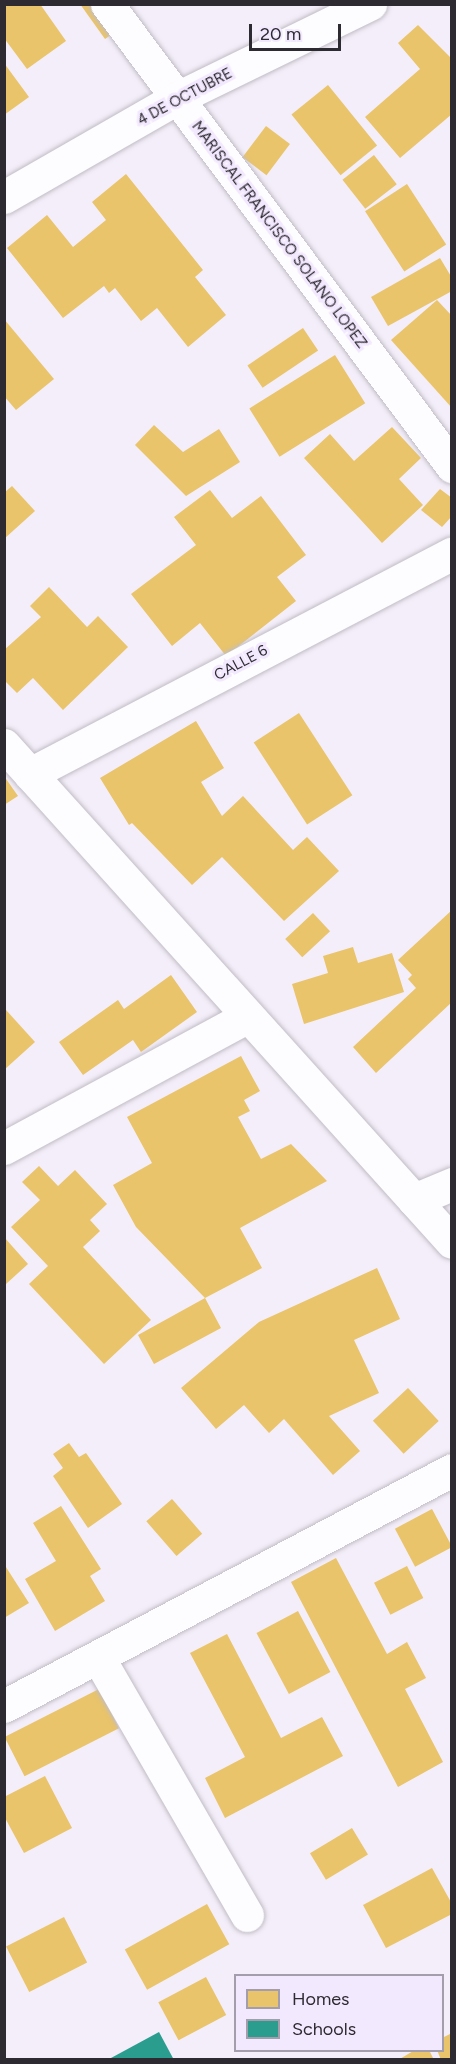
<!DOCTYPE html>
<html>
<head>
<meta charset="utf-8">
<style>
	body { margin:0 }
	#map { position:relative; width:456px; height:2064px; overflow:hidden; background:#f3eef9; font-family:Figtree,sans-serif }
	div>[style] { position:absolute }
	.homes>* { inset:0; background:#e9c46a; transform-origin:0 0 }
	.schools>* { inset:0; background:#2a9d8f }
	.roads { filter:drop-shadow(0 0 2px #c1bcc5) drop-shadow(0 0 2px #c1bcc5) }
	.minor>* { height:33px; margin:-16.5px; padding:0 16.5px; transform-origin:16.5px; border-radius:16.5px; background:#fdfcfe }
	.primary>* { height:33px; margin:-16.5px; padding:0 16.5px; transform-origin:16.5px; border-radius:16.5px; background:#fdfcfe }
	span { translate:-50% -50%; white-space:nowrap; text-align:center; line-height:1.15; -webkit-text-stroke:6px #f3e9fe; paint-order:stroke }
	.street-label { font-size:15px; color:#2e2a32 }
	.frame { position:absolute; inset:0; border:6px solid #2e2a32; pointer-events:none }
	.legend { position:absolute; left:234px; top:1974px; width:210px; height:78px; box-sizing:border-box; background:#f3e9fe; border:2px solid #a49dac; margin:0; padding:8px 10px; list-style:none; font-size:18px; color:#2e2a32 }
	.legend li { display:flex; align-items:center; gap:12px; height:30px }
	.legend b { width:30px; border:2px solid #a49dac }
	.scale { position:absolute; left:249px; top:24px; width:92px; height:27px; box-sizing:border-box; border:3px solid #2e2a32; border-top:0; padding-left:8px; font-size:18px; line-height:21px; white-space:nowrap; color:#2e2a32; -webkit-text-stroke:4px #f3e9fe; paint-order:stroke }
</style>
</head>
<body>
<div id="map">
	<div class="homes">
		<i style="clip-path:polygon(4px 4px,40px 4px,66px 41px,27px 69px,4px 38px)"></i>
		<i style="clip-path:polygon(80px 4px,100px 4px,118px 30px,105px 39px)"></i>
		<i style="clip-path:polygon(418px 25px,452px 59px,452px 114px,400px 158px,365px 117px,420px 69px,398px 43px)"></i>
		<i style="clip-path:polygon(4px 63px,29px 97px,4px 115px)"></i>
		<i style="left:328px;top:85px;width:78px;height:47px;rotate:51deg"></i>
		<i style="left:266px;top:126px;width:30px;height:39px;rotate:37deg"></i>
		<i style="left:374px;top:155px;width:37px;height:40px;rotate:52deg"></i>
		<i style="clip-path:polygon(126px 174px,203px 270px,195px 277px,226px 315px,188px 347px,157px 308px,141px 321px,115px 288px,109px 293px,104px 286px,63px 318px,7px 248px,47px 215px,73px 247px,106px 220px,92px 202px)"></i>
		<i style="left:407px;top:184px;width:72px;height:50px;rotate:57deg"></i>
		<i style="clip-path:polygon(440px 258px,452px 278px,452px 291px,388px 326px,371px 297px)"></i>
		<i style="clip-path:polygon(437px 300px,452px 316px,452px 408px,391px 340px)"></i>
		<i style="clip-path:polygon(4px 319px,54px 379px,16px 410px,4px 396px)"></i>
		<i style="left:303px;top:328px;width:27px;height:67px;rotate:56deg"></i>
		<i style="left:335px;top:355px;width:57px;height:101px;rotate:58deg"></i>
		<i style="clip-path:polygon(154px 425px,183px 452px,219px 429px,240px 462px,186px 496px,135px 445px)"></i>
		<i style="clip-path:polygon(392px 427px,421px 458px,399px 479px,423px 505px,382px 543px,304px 458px,330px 434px,354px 461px)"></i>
		<i style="clip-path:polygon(12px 486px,35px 511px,4px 539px,4px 493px)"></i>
		<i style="clip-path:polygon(440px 489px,452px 498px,452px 516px,442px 527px,421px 510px)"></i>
		<i style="clip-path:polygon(210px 490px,232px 518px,261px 496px,306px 555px,277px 577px,296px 601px,226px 656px,200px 623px,172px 646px,131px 594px,196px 545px,174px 517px)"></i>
		<i style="clip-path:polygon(49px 587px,87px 627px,98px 616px,128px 647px,63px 710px,33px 678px,17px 693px,4px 680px,4px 650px,41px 617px,30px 606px)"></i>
		<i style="left:299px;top:713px;width:98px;height:54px;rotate:57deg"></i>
		<i style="clip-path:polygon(196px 721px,224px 768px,201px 782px,222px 816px,243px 796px,293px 850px,307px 837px,339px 871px,284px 921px,222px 857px,192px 885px,132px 823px,129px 825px,100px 778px)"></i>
		<i style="clip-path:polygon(4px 776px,18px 796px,4px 805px)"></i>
		<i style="clip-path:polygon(452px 910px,452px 1002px,376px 1073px,353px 1047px,416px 988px,408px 979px,412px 975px,398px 960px)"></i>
		<i style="left:313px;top:913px;width:25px;height:38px;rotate:47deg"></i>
		<i style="clip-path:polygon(353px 947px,358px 963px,392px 953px,404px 992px,304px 1024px,292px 984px,328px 973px,323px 956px)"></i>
		<i style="clip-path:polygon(171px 975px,197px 1012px,141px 1052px,133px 1040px,83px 1075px,59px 1042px,118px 1000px,124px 1009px)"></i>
		<i style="clip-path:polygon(6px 1010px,35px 1042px,4px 1070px,4px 1011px)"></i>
		<i style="clip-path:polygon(241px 1056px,260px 1091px,244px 1100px,250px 1111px,238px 1117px,261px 1159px,291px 1144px,327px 1181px,240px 1228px,262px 1268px,205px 1298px,221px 1328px,154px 1364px,138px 1335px,205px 1298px,136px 1227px,113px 1185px,152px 1163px,127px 1117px)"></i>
		<i style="clip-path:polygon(39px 1166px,58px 1186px,75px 1170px,107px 1204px,90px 1220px,100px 1231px,83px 1247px,151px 1320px,104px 1364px,29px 1284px,48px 1266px,11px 1227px,40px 1200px,22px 1182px)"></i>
		<i style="clip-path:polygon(4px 1237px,28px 1264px,6px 1284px,4px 1282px)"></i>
		<i style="clip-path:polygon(377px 1268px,400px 1319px,354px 1340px,379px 1393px,329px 1416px,360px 1451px,333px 1475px,284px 1419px,269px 1433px,244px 1405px,216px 1429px,181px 1388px,259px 1322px)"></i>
		<i style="left:408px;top:1388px;width:45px;height:48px;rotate:47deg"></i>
		<i style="clip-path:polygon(69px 1443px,79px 1457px,86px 1453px,122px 1504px,88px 1528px,53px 1476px,63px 1468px,53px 1454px)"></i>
		<i style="left:172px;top:1499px;width:46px;height:34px;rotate:49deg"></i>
		<i style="clip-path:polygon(61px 1506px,101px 1569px,90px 1576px,105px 1601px,55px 1631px,25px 1579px,56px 1561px,33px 1523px)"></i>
		<i style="left:432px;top:1509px;width:43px;height:42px;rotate:62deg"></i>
		<i style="clip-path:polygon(336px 1558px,387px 1654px,407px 1642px,426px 1678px,405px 1689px,443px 1762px,398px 1787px,291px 1582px)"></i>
		<i style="clip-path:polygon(4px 1564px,29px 1603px,4px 1618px)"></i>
		<i style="left:407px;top:1566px;width:36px;height:37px;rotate:63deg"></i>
		<i style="left:298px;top:1611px;width:69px;height:47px;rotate:62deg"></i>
		<i style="clip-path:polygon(227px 1634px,281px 1738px,322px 1717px,343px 1756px,225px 1818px,205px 1778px,245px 1757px,190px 1653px)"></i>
		<i style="left:99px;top:1689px;width:44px;height:106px;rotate:63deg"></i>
		<i style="clip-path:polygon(45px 1776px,72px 1828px,24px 1853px,4px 1816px,4px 1797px)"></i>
		<i style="left:352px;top:1828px;width:31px;height:49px;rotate:59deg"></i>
		<i style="clip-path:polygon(432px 1868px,452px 1904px,452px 1914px,386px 1948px,363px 1905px)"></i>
		<i style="left:207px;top:1904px;width:46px;height:94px;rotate:61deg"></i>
		<i style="left:64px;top:1917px;width:51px;height:65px;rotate:63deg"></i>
		<i style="left:206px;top:1977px;width:43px;height:54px;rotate:62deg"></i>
		<i style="clip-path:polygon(452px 2033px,452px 2060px,441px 2060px,437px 2050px,442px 2050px,442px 2038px)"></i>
		<i style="clip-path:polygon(415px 2050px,429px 2050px,434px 2060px,398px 2060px)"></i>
	</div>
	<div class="schools">
		<i style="clip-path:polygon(159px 2032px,174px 2060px,112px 2060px,111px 2058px)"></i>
	</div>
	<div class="roads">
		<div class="minor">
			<i style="left:107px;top:4px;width:577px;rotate:53.25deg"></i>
			<i style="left:4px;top:197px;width:199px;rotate:-29.8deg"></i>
			<i style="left:177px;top:98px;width:215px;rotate:-26deg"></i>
			<i style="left:30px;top:774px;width:476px;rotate:-27.6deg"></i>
			<i style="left:4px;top:1148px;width:277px;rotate:-28.4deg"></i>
			<i style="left:414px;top:1200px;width:41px;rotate:-22.8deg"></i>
			<i style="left:98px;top:1657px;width:298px;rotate:60deg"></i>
			<i style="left:4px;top:1706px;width:506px;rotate:-27.78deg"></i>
		</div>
		<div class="primary">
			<i style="left:4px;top:745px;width:669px;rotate:47.97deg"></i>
		</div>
	</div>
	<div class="street-label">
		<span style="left:185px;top:97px;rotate:-28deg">4 DE OCTUBRE</span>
		<span style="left:279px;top:235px;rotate:53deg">MARISCAL FRANCISCO SOLANO LOPEZ</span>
		<span style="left:241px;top:663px;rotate:-28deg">CALLE 6</span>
	</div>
	<div class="frame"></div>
	<ul class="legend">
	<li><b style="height:16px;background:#e9c46a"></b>Homes</li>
	<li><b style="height:16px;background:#2a9d8f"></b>Schools</li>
	</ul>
	<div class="scale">20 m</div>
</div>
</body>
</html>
